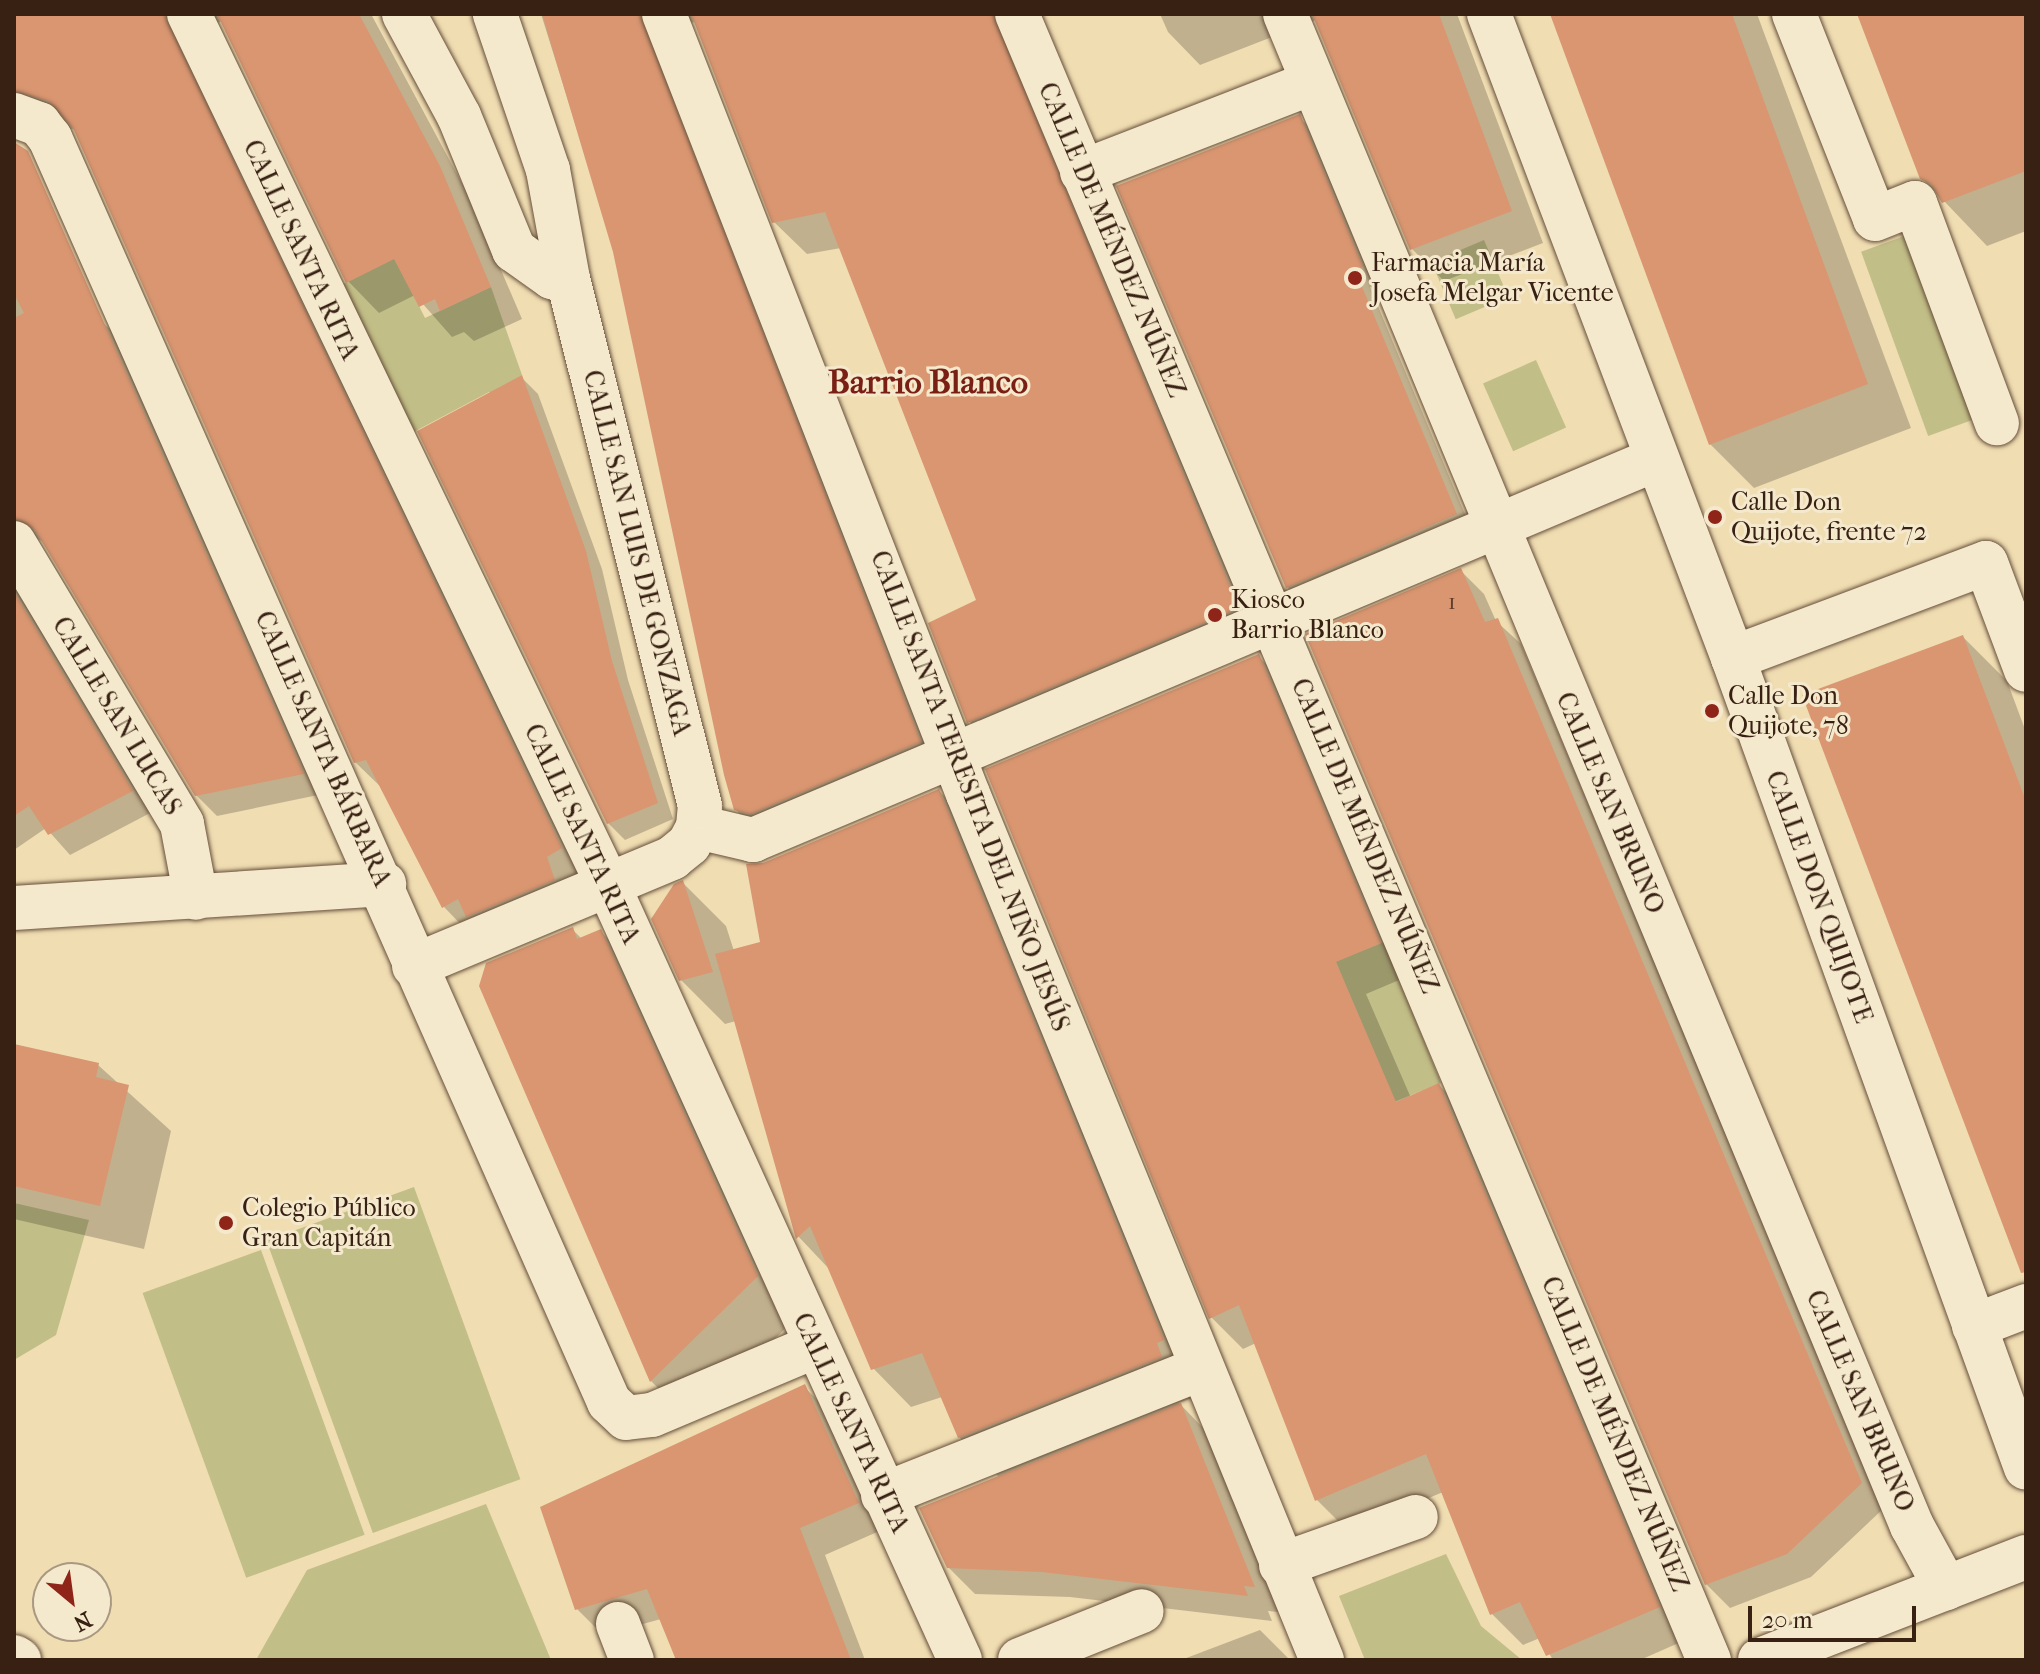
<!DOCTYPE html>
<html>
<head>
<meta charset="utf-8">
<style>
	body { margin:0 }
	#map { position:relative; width:2040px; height:1674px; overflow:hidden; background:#f0ddb2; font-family:"IM FELL French Canon",serif }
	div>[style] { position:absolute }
	.green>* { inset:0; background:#c2be87; transform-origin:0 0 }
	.shadow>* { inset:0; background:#0003 }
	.building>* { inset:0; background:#d99671 }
	.roads { filter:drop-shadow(0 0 2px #664f3b) drop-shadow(0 0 2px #664f3b) }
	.minor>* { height:44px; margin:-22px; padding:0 22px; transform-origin:22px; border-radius:22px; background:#f5e9cd }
	.dots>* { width:22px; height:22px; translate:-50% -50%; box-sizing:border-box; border:4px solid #f5e9cd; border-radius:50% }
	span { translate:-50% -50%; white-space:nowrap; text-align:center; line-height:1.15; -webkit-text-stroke:6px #f5e9cd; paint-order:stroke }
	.number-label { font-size:22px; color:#603e2a }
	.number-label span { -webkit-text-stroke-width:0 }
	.street-label { font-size:26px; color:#382013 }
	.poi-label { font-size:26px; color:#382013 }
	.left { translate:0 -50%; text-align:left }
	.district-label { font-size:34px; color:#7a1f14; font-weight:700 }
	.frame { position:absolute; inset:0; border:16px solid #382013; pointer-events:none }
	.north { position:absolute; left:32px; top:1562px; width:80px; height:80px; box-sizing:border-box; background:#f5e9cd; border:2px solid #a99983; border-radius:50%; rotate:151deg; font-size:22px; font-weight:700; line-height:32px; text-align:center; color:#382013 }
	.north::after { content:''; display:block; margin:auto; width:28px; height:36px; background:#8f2418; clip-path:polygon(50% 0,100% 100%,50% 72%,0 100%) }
	.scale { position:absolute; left:1748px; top:1606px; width:168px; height:36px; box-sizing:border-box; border:4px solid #382013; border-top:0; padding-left:10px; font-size:24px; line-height:28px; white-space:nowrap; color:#382013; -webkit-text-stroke:6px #f5e9cd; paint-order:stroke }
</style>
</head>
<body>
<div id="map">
	<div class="green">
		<i style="left:1910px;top:234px;width:196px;height:52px;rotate:70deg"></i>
		<i style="left:1484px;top:240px;width:62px;height:57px;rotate:67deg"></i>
		<i style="clip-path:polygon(395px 258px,425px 318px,491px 287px,522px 375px,496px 404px,489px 392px,408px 435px,337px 287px)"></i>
		<i style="left:1536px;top:360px;width:74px;height:58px;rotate:66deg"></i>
		<i style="left:1384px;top:942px;width:152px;height:52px;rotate:68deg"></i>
		<i style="left:414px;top:1187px;width:311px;height:157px;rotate:70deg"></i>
		<i style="clip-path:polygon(14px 1203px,89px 1220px,56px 1335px,14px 1360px)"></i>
		<i style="left:261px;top:1250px;width:303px;height:126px;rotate:70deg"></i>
		<i style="clip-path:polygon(486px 1504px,551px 1660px,256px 1660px,307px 1570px)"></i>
		<i style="clip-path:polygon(1446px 1554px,1481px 1626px,1522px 1660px,1365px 1660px,1339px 1596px)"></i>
	</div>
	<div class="shadow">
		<i style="clip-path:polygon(14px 14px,371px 14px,471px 200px,522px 319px,474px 341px,464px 332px,452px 337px,415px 295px,379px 313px,348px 281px,222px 21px,200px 31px,593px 880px,475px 939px,444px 907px,384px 790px,355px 762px,76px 130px,45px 122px,14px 90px)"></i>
		<i style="clip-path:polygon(541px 14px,1011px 14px,1271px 640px,1001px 754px,969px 721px,978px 601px,841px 248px,807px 254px,774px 222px,696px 22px,687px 23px,952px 775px,768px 842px,735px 809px,615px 251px)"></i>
		<i style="clip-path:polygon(1160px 14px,1457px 14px,1543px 243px,1444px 281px,1411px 248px,1316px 20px,1200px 65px,1168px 32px)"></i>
		<i style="clip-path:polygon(1551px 14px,1757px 14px,1911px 428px,1754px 488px,1710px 444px)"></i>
		<i style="clip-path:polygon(1859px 14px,2026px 14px,2026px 231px,1987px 246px,1922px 178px)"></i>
		<i style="clip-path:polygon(1299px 117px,1316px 134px,1378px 284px,1370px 287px,1472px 531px,1304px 604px,1287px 587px)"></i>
		<i style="clip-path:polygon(14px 249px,122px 339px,323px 794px,217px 816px,196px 795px,45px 543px,34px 537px,14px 551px)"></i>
		<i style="clip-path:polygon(522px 378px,538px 394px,602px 569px,628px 680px,673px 819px,625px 840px,608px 823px)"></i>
		<i style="clip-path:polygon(1461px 571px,1484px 594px,1496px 621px,1521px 644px,1884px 1508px,1811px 1577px,1730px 1608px,1706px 1584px)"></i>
		<i style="clip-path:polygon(14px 581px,152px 812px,70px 855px,46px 828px,14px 850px)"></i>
		<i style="clip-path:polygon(1963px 637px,2007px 681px,2026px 732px,2026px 1267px)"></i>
		<i style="clip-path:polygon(1258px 656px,1290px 688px,1411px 975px,1366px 994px,1411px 1098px,1439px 1085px,1470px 1117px,1690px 1638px,1640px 1660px,1553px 1660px,1540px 1638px,1523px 1645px,1492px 1614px,1443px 1492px,1349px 1532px,1317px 1500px,1256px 1343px,1243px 1349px,1211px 1317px)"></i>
		<i style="clip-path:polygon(939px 791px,977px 829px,1199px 1395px,1179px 1403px,1207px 1432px,1279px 1612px,1268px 1611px,1272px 1621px,1070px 1597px,975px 1594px,948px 1567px,1000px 1478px,959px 1437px,942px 1397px,911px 1407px,873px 1368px,832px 1272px,796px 1234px,736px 1021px,725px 1024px,681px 980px,683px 883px,726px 926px,734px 951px,762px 944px,763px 865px)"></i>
		<i style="clip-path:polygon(572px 929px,582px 939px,600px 931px,641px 972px,797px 1317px,691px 1421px,651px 1381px,576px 1207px)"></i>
		<i style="clip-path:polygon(14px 1046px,98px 1065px,171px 1131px,144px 1249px,14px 1219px)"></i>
		<i style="clip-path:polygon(804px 1387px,831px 1413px,884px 1529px,825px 1555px,865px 1660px,678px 1660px,661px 1619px,603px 1635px,577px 1609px)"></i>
		<i style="clip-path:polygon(1260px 1630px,1290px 1660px,1181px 1660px)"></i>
	</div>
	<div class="building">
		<i style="clip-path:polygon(14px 14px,164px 14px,562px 848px,547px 857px,555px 880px,466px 917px,458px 899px,442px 908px,366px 760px,354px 763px,73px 128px,48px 101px,14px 91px)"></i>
		<i style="clip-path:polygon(217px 14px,359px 14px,440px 166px,491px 287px,440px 311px,435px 299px,419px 307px,394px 259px,346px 283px)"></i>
		<i style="clip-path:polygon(542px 14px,640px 14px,921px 742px,751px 814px,734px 810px,724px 775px,613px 252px)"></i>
		<i style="clip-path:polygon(691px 14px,993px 14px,1239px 608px,967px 723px,928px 623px,976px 600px,825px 212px,772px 223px)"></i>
		<i style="clip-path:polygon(1312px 14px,1439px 14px,1512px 211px,1410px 250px)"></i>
		<i style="clip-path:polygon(1550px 14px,1732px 14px,1868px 384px,1709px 445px)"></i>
		<i style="clip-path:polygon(1857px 14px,2026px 14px,2026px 171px,1942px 203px,1931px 184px,1920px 179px)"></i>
		<i style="clip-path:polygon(1300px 114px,1363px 267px,1355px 270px,1457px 514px,1286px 588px,1116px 186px)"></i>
		<i style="clip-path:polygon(14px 142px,28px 151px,304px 774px,195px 796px,35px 530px,14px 518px,14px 318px,24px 313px,14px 294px)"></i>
		<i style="clip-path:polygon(522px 375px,586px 551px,612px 661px,658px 803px,607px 824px,417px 431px)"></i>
		<i style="clip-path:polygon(1461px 568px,1485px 622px,1498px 618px,1862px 1483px,1787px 1554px,1705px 1585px,1305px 634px)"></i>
		<i style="clip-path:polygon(14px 592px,133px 791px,48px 835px,29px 806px,14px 816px)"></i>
		<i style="clip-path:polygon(1963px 635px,2026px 801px,2026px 1272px,2021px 1273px,1802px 695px)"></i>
		<i style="clip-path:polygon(1259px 654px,1381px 943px,1336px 962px,1396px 1102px,1439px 1083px,1660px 1607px,1546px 1656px,1520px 1602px,1490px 1615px,1426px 1454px,1315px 1501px,1239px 1305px,1209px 1319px,985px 769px)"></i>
		<i style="clip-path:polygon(939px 789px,1164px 1340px,1157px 1343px,1162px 1357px,958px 1438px,922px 1353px,871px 1370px,810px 1226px,796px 1239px,715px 954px,760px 942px,746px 864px,763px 863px)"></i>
		<i style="clip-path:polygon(683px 880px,713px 972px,679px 981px,651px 919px,674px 884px)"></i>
		<i style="clip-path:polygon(573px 927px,577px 939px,601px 929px,758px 1276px,650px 1382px,479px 986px,486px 963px)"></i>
		<i style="clip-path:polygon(14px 1044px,99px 1063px,96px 1077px,129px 1085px,100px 1206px,14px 1186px)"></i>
		<i style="clip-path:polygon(805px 1384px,859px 1503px,800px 1528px,851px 1660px,676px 1660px,647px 1589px,575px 1610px,540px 1507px)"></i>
		<i style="clip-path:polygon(1181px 1403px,1255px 1587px,1244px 1586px,1248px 1596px,1042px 1572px,947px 1568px,919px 1508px)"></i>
	</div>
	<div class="roads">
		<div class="minor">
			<i style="left:189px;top:14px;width:967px;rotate:64.31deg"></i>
			<i style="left:608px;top:885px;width:851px;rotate:65.57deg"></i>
			<i style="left:404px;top:14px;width:116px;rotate:61.7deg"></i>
			<i style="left:459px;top:116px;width:145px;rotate:67.7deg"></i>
			<i style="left:514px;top:250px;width:47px;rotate:35.4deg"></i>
			<i style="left:552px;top:277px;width:16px;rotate:7deg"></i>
			<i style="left:664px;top:14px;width:837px;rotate:68.71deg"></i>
			<i style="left:968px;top:794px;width:936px;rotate:67.77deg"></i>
			<i style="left:1017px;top:14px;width:1786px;rotate:67.2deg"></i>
			<i style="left:1285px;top:14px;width:1637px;rotate:67.48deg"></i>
			<i style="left:1912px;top:1526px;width:71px;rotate:61.3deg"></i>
			<i style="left:1489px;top:14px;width:689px;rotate:69.25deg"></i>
			<i style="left:1733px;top:658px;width:861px;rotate:70.11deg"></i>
			<i style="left:1794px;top:14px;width:220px;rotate:68.4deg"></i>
			<i style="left:1875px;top:219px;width:43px;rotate:-21.8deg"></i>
			<i style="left:1915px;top:203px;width:235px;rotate:69.6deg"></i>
			<i style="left:14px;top:115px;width:27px;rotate:20deg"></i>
			<i style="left:39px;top:124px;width:18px;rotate:52deg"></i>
			<i style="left:50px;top:138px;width:1382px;rotate:66.14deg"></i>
			<i style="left:609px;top:1402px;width:23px;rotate:43deg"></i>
			<i style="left:626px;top:1418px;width:26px;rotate:-7deg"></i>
			<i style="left:652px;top:1415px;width:177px;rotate:-22.9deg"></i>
			<i style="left:1082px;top:172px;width:246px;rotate:-21.2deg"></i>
			<i style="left:14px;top:543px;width:327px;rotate:59.1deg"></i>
			<i style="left:182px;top:824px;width:75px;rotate:79.3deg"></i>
			<i style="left:1733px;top:658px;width:270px;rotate:-20.6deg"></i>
			<i style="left:1986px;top:563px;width:114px;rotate:69.5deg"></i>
			<i style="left:698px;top:827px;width:57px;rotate:13.3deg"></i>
			<i style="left:753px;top:840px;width:978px;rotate:-22.87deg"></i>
			<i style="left:14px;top:908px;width:371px;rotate:-3.7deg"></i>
			<i style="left:414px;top:966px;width:280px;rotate:-22.7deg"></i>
			<i style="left:672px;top:858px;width:22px;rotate:-39deg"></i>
			<i style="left:689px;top:844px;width:19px;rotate:-62deg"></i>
			<i style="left:698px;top:827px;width:21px;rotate:-85deg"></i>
			<i style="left:700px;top:806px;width:543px;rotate:-104.06deg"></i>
			<i style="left:568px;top:279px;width:111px;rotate:-100.4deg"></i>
			<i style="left:548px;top:170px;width:165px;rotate:-108.8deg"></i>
			<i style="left:1974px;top:1326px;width:56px;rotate:-21deg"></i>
			<i style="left:883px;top:1495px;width:340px;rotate:-21.7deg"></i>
			<i style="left:1281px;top:1565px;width:143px;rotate:-19.6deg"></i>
			<i style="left:618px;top:1624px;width:39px;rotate:69deg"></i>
			<i style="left:14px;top:1657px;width:6px;rotate:31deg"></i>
			<i style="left:1020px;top:1660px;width:131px;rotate:-21.9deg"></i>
			<i style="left:1760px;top:1660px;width:285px;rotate:-21.2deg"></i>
		</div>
	</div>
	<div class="dots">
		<i style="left:1355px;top:278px;background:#8f2418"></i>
		<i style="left:1715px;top:517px;background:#8f2418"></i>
		<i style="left:1215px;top:615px;background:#8f2418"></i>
		<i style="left:1712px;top:711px;background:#8f2418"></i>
		<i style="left:226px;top:1223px;background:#8f2418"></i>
	</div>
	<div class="number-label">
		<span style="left:1452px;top:603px">1</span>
	</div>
	<div class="street-label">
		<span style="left:1112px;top:240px;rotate:67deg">CALLE DE MÉNDEZ NÚÑEZ</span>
		<span style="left:301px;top:250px;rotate:65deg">CALLE SANTA RITA</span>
		<span style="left:637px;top:553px;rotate:76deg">CALLE SAN LUIS DE GONZAGA</span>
		<span style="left:117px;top:716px;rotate:59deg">CALLE SAN LUCAS</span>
		<span style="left:323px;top:749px;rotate:66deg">CALLE SANTA BÁRBARA</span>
		<span style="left:970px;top:791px;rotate:69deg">CALLE SANTA TERESITA DEL NIÑO JESÚS</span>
		<span style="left:1610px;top:803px;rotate:67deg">CALLE SAN BRUNO</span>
		<span style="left:582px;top:834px;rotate:65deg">CALLE SANTA RITA</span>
		<span style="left:1365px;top:836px;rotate:67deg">CALLE DE MÉNDEZ NÚÑEZ</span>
		<span style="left:1819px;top:897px;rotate:70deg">CALLE DON QUIJOTE</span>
		<span style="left:1860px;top:1401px;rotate:67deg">CALLE SAN BRUNO</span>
		<span style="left:851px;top:1423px;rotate:65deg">CALLE SANTA RITA</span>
		<span style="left:1615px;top:1434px;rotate:67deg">CALLE DE MÉNDEZ NÚÑEZ</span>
	</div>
	<div class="poi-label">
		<span class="left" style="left:1371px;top:278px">Farmacia María<br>Josefa Melgar Vicente</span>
		<span class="left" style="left:1731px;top:517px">Calle Don<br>Quijote, frente 72</span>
		<span class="left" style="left:1231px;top:615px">Kiosco<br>Barrio Blanco</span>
		<span class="left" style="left:1728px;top:711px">Calle Don<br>Quijote, 78</span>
		<span class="left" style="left:242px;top:1223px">Colegio Público<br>Gran Capitán</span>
	</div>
	<div class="district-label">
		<span style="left:928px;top:383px">Barrio Blanco</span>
	</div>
	<div class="frame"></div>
	<div class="north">N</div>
	<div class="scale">20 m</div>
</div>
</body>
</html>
